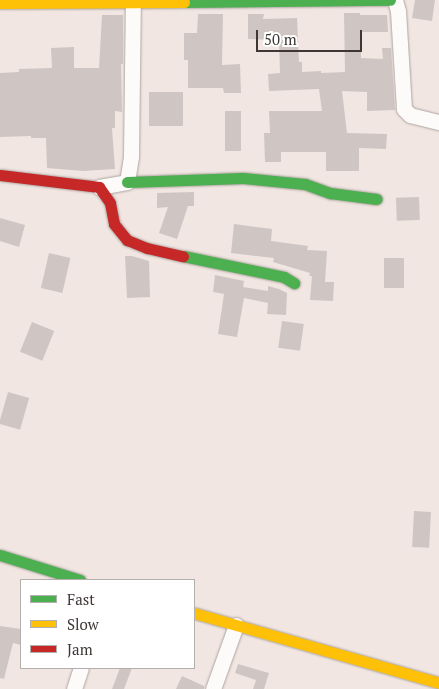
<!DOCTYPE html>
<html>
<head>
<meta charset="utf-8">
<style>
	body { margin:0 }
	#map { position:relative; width:439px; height:689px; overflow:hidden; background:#f1e6e1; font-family:"PT Serif",serif }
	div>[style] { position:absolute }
	.building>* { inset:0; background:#cfc6c3; transform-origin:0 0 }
	.roads { filter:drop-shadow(0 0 1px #ada5a1) drop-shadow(0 0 1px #ada5a1) }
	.street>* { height:15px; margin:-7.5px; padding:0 7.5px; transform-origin:7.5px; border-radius:7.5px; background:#fdfbfa }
	.fast>* { height:11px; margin:-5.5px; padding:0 5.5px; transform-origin:5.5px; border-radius:5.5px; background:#4caf50 }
	.slow>* { height:11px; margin:-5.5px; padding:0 5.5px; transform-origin:5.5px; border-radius:5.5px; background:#ffc107 }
	.jam>* { height:11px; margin:-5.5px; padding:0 5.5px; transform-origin:5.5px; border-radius:5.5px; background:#c62828 }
	span { translate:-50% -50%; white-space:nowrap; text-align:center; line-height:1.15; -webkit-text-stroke:4px #fff; paint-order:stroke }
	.legend { position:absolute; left:20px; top:579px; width:175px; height:90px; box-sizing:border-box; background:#fff; border:1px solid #b2afae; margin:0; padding:6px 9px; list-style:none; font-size:15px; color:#3f3735 }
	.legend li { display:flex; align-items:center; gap:10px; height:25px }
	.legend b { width:25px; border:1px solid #b2afae }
	.scale { position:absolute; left:256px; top:30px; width:106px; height:22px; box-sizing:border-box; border:2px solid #3f3735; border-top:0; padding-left:6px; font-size:15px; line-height:18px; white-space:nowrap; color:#3f3735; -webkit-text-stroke:4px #fff; paint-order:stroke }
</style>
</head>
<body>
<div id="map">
	<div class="building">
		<i style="clip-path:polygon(415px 0,435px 0,432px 21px,412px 18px)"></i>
		<i style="clip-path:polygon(344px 13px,360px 13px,360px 15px,387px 15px,388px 32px,361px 32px,361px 58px,383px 59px,382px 48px,391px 48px,395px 110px,367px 111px,367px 92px,342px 91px,347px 133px,387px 134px,386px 149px,359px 148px,359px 171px,326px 171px,326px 152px,281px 152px,281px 162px,265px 162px,264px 133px,270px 133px,269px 111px,322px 111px,319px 89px,269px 91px,268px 74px,280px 73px,279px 40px,248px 39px,248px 14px,264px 14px,263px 19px,297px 18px,299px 62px,302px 62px,302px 72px,321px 71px,321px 73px,345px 72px)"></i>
		<i style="clip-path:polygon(198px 14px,223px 14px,222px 65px,240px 64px,241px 93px,224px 93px,223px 88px,188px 88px,188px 60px,184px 60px,184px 33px,197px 33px)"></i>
		<i style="clip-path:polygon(102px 15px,123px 15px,123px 64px,121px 64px,122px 112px,115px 111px,115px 128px,112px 128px,115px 169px,83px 171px,47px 168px,46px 138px,31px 138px,31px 136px,0 137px,0 73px,19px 72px,19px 69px,52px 68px,51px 48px,74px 47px,74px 68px,99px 68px)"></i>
		<i style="left:183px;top:92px;width:34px;height:34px;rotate:90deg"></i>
		<i style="left:225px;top:111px;width:16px;height:40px"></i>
		<i style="clip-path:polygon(194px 192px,194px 206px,188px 206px,177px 239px,159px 233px,168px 207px,157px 208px,157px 193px)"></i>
		<i style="left:419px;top:197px;width:23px;height:23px;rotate:88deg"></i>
		<i style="clip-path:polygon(0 218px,25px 225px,19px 247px,0 241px)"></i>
		<i style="clip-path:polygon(234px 224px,272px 229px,271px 241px,308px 246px,307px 250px,327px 251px,325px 282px,334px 282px,333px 301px,310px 300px,312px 276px,309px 276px,310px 273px,273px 262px,274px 258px,231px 253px)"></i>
		<i style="left:49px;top:253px;width:22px;height:36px;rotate:13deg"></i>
		<i style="clip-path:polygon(125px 256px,132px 256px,149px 261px,150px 297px,127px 298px)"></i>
		<i style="left:384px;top:258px;width:20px;height:30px"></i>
		<i style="clip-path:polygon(215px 275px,244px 281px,243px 287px,268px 291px,268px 286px,279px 289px,287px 293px,286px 315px,267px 314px,268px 303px,244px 298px,237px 337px,218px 334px,224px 294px,213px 292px)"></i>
		<i style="left:282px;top:321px;width:22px;height:27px;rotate:8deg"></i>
		<i style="left:32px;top:322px;width:24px;height:32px;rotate:22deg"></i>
		<i style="left:8px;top:392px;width:22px;height:33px;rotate:16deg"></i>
		<i style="left:414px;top:511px;width:17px;height:36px;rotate:3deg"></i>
		<i style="clip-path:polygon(0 626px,21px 629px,21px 645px,13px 643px,4px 679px,0 678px)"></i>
		<i style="clip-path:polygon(238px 664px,269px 673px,264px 689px,253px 689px,256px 680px,235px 673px)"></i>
		<i style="clip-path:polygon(120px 668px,132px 668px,124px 689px,112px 689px)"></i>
		<i style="clip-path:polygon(182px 676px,204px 686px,204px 689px,176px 689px)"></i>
	</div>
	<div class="roads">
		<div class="street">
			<i style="left:395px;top:0;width:11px;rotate:75deg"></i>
			<i style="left:398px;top:11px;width:98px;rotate:86.5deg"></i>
			<i style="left:404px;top:109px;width:8px;rotate:45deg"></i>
			<i style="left:410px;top:115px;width:30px;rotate:14deg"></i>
			<i style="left:99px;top:187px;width:28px;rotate:-10deg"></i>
			<i style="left:127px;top:182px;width:26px;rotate:-81deg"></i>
			<i style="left:131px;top:156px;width:153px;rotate:-89.3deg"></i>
			<i style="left:74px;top:689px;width:22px;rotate:-72deg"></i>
			<i style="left:213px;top:689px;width:68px;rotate:-70.2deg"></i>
		</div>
		<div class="fast">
			<i style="left:184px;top:2px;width:206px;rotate:-0.6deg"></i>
			<i style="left:127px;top:182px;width:116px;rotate:-2deg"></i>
			<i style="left:243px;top:178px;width:62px;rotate:5.5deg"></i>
			<i style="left:305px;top:184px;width:27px;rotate:20deg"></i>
			<i style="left:330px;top:193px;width:47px;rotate:7.3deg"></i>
			<i style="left:183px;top:256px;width:103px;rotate:11.7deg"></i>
			<i style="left:284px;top:277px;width:12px;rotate:31deg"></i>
			<i style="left:0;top:555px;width:84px;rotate:17.4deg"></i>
		</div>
		<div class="slow">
			<i style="left:0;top:3px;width:184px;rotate:-0.3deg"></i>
			<i style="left:194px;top:613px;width:255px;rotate:15.9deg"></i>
		</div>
		<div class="jam">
			<i style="left:0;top:175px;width:100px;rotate:6.9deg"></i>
			<i style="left:99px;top:187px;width:19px;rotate:55deg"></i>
			<i style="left:110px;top:203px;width:21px;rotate:79deg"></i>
			<i style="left:114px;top:224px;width:21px;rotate:51deg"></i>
			<i style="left:127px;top:240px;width:22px;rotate:22deg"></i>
			<i style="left:147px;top:248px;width:37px;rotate:13deg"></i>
		</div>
	</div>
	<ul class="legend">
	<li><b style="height:6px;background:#4caf50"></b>Fast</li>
	<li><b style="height:6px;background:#ffc107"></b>Slow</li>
	<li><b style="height:6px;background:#c62828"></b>Jam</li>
	</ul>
	<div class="scale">50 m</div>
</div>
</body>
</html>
